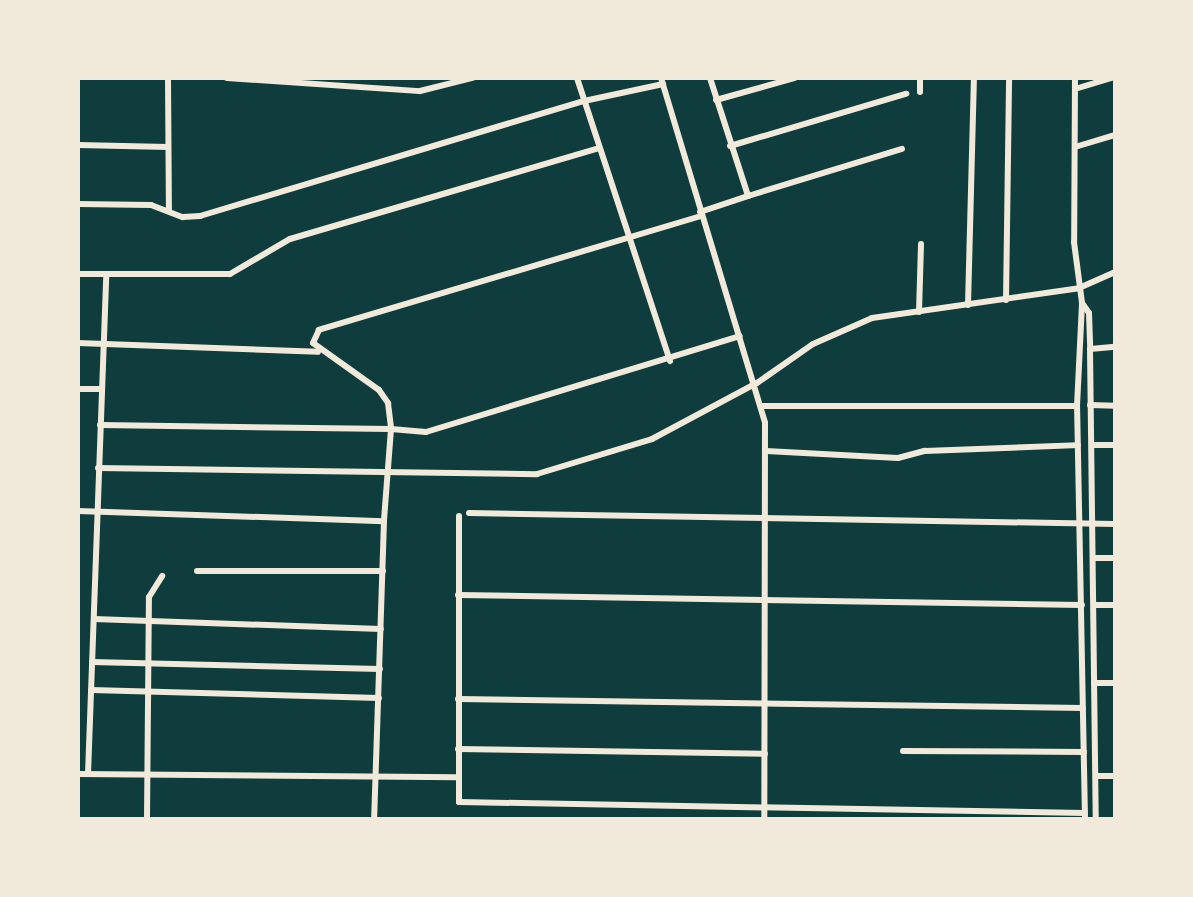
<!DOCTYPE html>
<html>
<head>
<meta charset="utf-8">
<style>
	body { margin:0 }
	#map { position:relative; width:1193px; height:897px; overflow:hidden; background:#0f3d3e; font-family:"Nunito Sans",sans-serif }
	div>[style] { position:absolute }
	.minor>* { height:6px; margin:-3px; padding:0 3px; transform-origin:3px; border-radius:3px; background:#f1e9da }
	span { translate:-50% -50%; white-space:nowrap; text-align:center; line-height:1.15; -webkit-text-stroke:7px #f1e9da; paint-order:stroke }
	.frame { position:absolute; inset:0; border:80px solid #f1e9da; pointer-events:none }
</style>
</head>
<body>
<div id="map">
	<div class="minor">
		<i style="left:168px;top:78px;width:133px;rotate:89.6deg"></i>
		<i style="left:227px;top:78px;width:193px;rotate:3.9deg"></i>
		<i style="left:420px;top:91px;width:54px;rotate:-14deg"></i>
		<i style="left:577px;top:78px;width:298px;rotate:71.8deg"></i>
		<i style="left:661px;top:78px;width:360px;rotate:73.2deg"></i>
		<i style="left:765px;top:423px;width:396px;rotate:90.1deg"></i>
		<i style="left:710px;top:78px;width:124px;rotate:72.1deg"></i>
		<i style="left:748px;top:196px;width:161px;rotate:-17deg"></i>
		<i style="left:920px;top:78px;width:14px;rotate:90deg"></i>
		<i style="left:1075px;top:78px;width:164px;rotate:90.3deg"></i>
		<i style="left:1074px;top:242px;width:62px;rotate:82.5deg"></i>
		<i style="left:1075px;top:89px;width:39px;rotate:-17deg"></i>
		<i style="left:716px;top:100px;width:82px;rotate:-15.6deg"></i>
		<i style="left:78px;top:145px;width:90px;rotate:1.3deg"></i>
		<i style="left:730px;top:146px;width:184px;rotate:-16.5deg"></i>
		<i style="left:1075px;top:147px;width:42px;rotate:-16.7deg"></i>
		<i style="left:78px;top:204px;width:73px;rotate:0.8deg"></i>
		<i style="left:151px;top:205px;width:34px;rotate:21deg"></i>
		<i style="left:183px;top:217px;width:17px;rotate:-3deg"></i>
		<i style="left:200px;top:216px;width:401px;rotate:-16.7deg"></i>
		<i style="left:584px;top:101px;width:81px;rotate:-12.1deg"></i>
		<i style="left:700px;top:212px;width:51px;rotate:-18.4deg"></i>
		<i style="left:701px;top:216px;width:399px;rotate:163.4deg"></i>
		<i style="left:319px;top:330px;width:14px;rotate:115deg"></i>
		<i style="left:313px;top:343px;width:81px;rotate:35.5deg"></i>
		<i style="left:379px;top:390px;width:16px;rotate:55deg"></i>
		<i style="left:388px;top:403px;width:26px;rotate:83deg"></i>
		<i style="left:391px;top:429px;width:35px;rotate:5deg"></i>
		<i style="left:426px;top:432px;width:328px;rotate:-17deg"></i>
		<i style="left:78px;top:274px;width:152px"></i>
		<i style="left:230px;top:274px;width:69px;rotate:-30.3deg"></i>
		<i style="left:290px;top:239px;width:322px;rotate:-16.4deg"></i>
		<i style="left:1006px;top:300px;width:222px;rotate:-89.2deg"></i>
		<i style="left:968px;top:305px;width:227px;rotate:-88.5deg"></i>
		<i style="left:919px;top:312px;width:68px;rotate:-88.3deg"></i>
		<i style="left:78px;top:343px;width:240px;rotate:2.1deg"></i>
		<i style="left:1090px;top:349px;width:25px;rotate:-5deg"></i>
		<i style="left:78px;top:389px;width:24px"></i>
		<i style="left:1090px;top:405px;width:25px;rotate:2deg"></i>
		<i style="left:762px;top:406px;width:315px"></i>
		<i style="left:100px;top:425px;width:291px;rotate:0.8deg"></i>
		<i style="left:391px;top:429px;width:92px;rotate:94.4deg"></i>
		<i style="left:1092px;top:445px;width:23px"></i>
		<i style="left:766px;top:451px;width:132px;rotate:3deg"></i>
		<i style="left:898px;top:458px;width:28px;rotate:-15deg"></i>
		<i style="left:925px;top:451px;width:153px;rotate:-2.2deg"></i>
		<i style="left:98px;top:468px;width:439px;rotate:0.8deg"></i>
		<i style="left:537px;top:474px;width:120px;rotate:-16.9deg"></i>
		<i style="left:652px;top:439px;width:119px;rotate:-28.1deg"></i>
		<i style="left:757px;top:383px;width:68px;rotate:-34.9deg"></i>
		<i style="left:813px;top:344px;width:64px;rotate:-23.8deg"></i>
		<i style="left:872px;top:318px;width:209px;rotate:-8.2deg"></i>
		<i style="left:1079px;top:288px;width:39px;rotate:-24deg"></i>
		<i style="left:78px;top:511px;width:306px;rotate:1.9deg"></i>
		<i style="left:384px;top:521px;width:298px;rotate:91.9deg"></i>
		<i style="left:469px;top:513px;width:646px;rotate:0.98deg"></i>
		<i style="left:459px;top:516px;width:286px;rotate:90deg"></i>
		<i style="left:459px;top:802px;width:626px;rotate:1.01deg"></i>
		<i style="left:1094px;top:558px;width:21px"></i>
		<i style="left:197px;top:571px;width:186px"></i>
		<i style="left:458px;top:595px;width:624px;rotate:0.92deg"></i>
		<i style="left:1094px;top:605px;width:21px"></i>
		<i style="left:94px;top:619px;width:287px;rotate:2deg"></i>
		<i style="left:92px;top:662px;width:288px;rotate:1.4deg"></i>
		<i style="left:1094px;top:683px;width:21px"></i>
		<i style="left:91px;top:690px;width:288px;rotate:1.6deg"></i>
		<i style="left:458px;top:699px;width:625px;rotate:0.83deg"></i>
		<i style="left:458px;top:749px;width:307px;rotate:0.9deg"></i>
		<i style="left:903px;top:751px;width:181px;rotate:0.3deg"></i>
		<i style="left:78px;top:774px;width:379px;rotate:0.5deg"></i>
		<i style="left:88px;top:774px;width:499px;rotate:-87.9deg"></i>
		<i style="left:1096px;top:776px;width:19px"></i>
		<i style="left:147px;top:819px;width:222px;rotate:-89.5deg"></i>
		<i style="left:149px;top:597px;width:25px;rotate:-58deg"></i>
		<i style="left:1085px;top:819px;width:413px;rotate:-91.1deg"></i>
		<i style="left:1077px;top:406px;width:103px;rotate:-87.2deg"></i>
		<i style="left:1082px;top:303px;width:12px;rotate:55deg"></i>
		<i style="left:1089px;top:313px;width:36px;rotate:88deg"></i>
		<i style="left:1090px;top:349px;width:470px;rotate:89.3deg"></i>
	</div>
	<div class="frame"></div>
</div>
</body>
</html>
